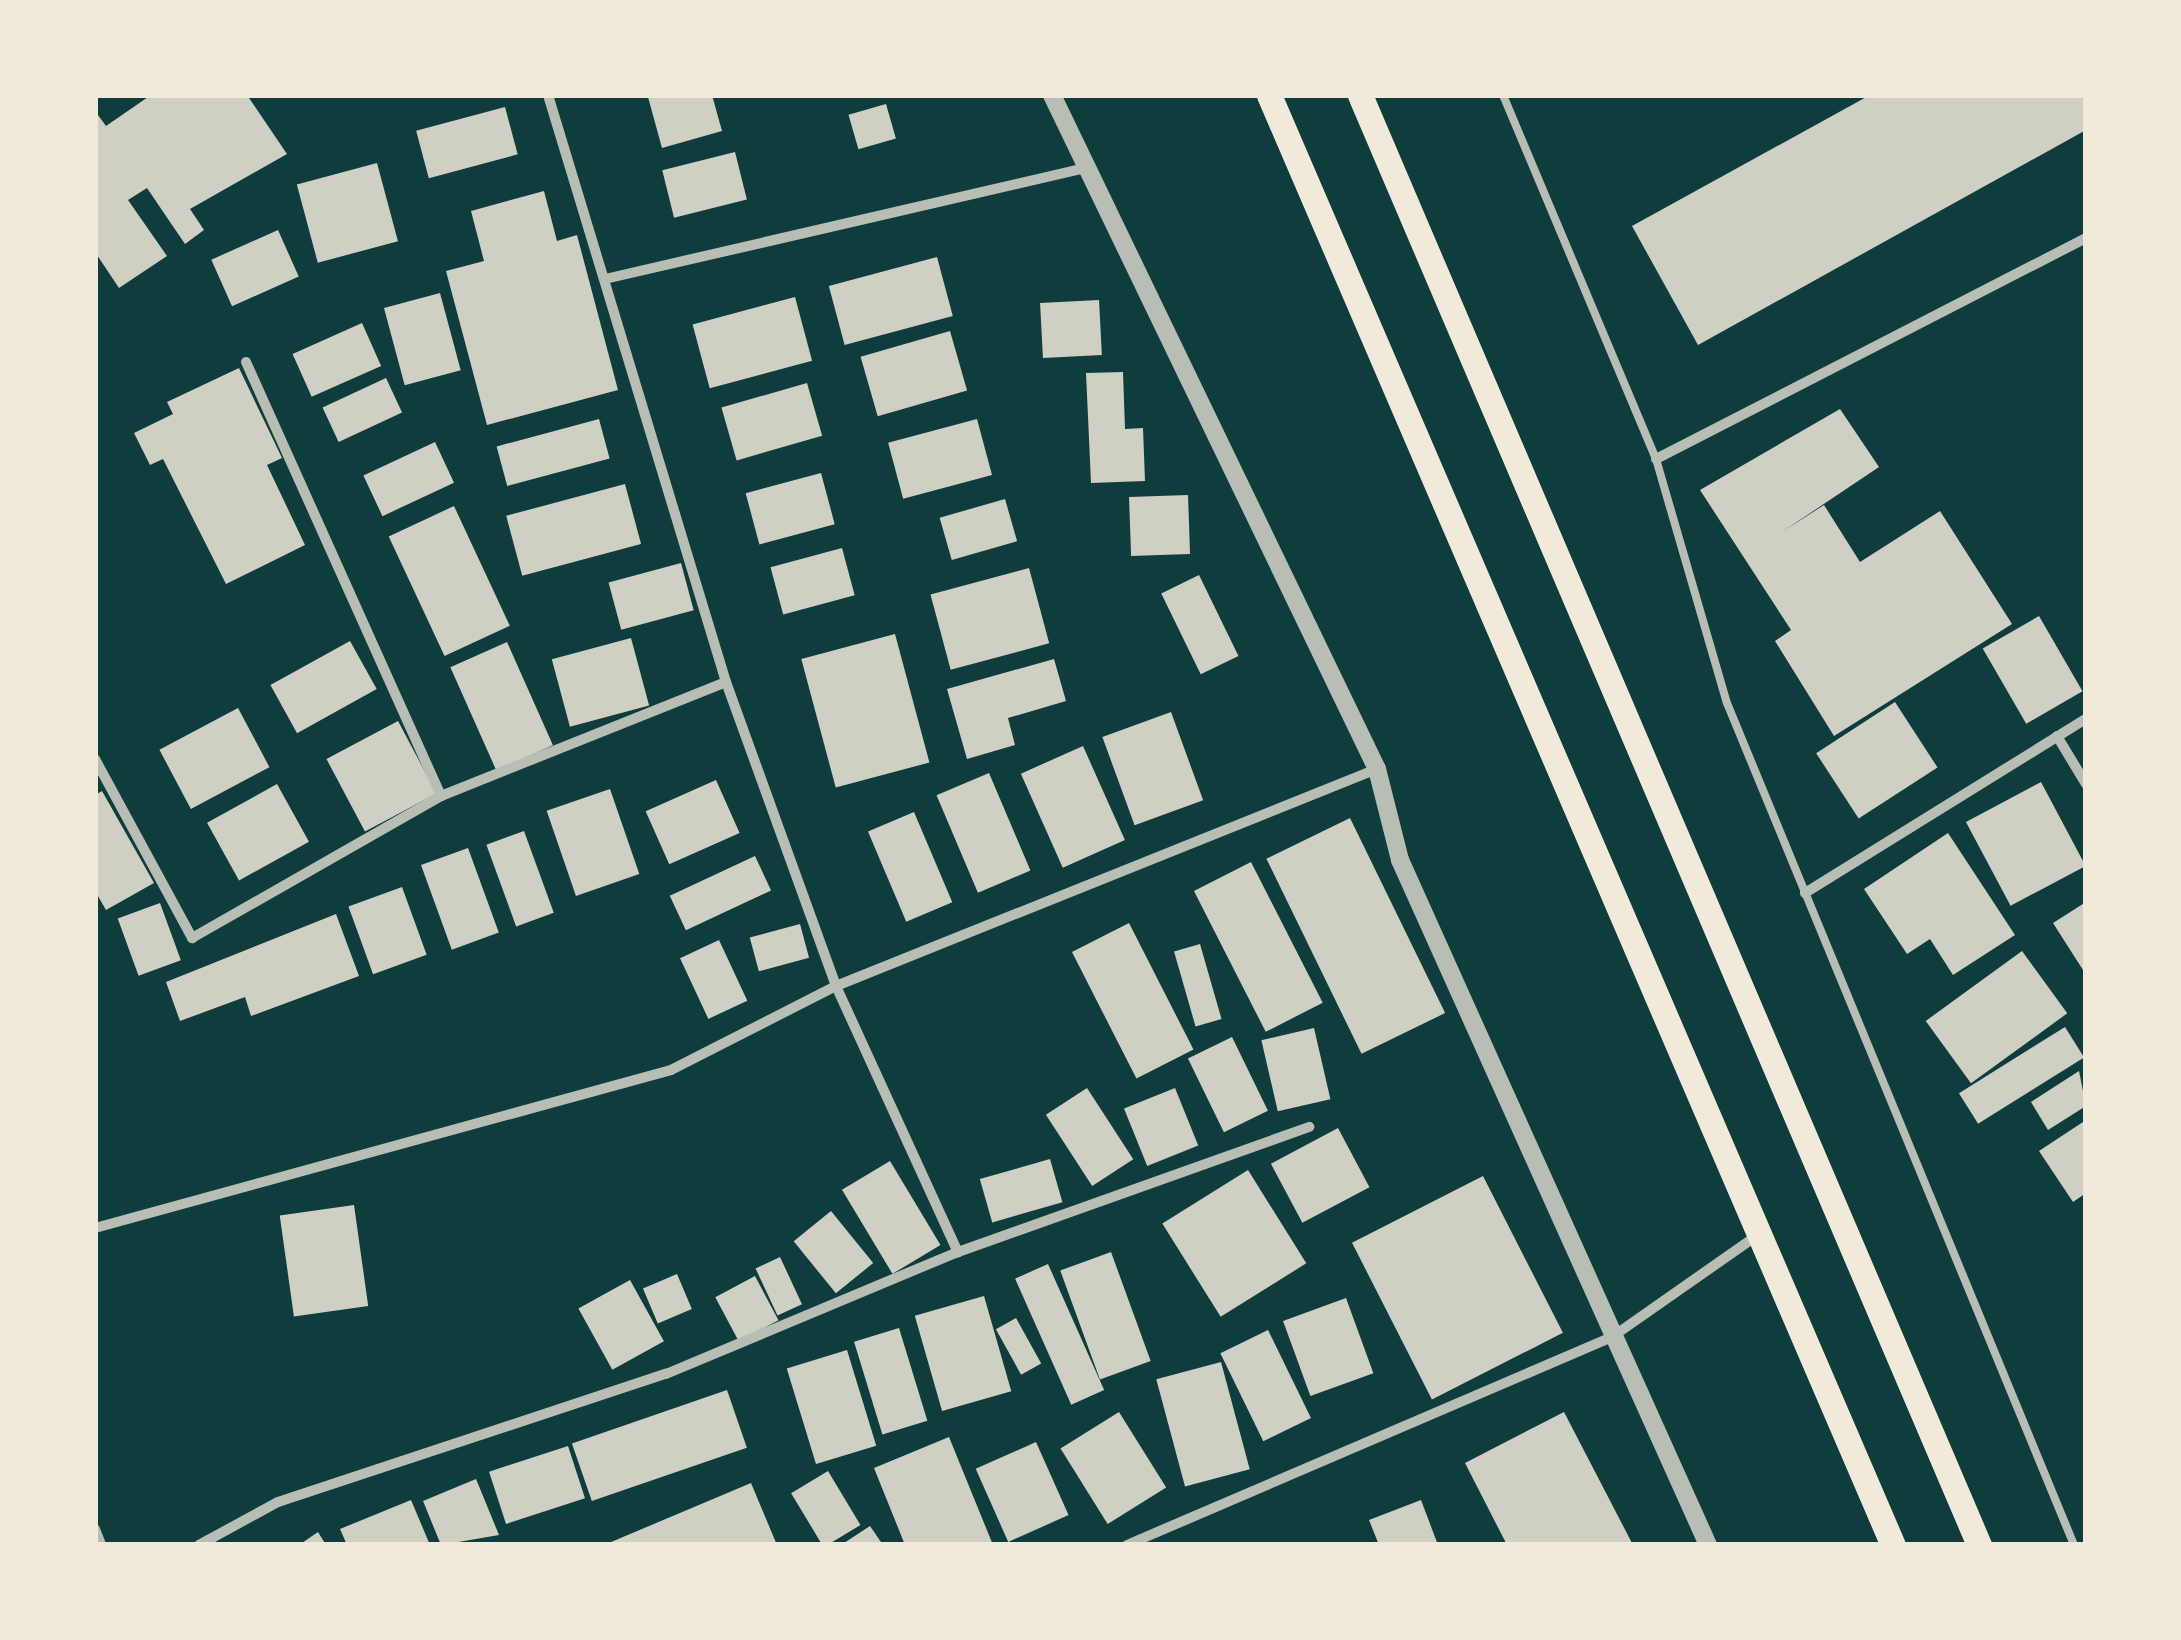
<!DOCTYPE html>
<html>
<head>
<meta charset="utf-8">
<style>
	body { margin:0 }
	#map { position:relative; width:2181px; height:1640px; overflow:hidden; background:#0f3d3e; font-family:Commissioner,sans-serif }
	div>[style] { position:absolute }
	.building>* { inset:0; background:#cfcfc3; transform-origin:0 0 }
	.service>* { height:8px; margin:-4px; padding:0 4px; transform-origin:4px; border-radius:4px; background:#b8beb3 }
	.minor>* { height:10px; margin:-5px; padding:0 5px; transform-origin:5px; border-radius:5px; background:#b8beb3 }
	.tertiary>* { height:18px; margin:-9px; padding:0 9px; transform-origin:9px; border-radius:9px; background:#b8beb3 }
	.primary>* { height:25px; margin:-12.5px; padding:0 12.5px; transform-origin:12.5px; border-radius:12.5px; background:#f1e9da }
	span { translate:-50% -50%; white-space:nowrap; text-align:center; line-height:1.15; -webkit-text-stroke:10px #f1e9da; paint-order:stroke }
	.frame { position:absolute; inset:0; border:98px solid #f1e9da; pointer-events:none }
</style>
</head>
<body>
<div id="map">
	<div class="building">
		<i style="clip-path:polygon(151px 95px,247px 95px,287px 154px,190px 209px,204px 230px,185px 244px,147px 188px,128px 200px,167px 256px,119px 288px,95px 252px,95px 111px,106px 126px)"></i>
		<i style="clip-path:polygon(712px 95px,722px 131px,662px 148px,648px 97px)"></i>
		<i style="clip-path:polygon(1870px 95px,2086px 95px,2086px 130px,1698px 345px,1632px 226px)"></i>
		<i style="left:886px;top:104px;width:36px;height:39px;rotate:74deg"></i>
		<i style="left:505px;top:107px;width:49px;height:92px;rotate:75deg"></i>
		<i style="left:735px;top:152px;width:49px;height:75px;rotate:76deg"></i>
		<i style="left:377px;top:163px;width:81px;height:83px;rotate:75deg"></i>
		<i style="clip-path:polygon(544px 191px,557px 241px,577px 235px,618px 390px,487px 425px,446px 271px,484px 261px,471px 211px)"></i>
		<i style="left:278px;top:230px;width:51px;height:73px;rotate:66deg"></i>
		<i style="left:937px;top:257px;width:61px;height:112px;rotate:75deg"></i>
		<i style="left:440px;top:293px;width:80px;height:58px;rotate:75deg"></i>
		<i style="left:795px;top:297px;width:66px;height:106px;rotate:75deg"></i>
		<i style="left:1099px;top:300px;width:55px;height:59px;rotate:87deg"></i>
		<i style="left:362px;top:323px;width:47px;height:76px;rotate:66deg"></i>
		<i style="left:950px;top:331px;width:62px;height:93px;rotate:74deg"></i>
		<i style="clip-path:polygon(239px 368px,282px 458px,267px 465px,305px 545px,226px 584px,163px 459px,150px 465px,134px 433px,173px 414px,167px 402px)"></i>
		<i style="clip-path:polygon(1123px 372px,1125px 429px,1143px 428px,1145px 481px,1091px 483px,1086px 373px)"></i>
		<i style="left:386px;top:378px;width:38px;height:70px;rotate:65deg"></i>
		<i style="left:807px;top:383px;width:55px;height:89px;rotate:74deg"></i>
		<i style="clip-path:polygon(1840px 409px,1879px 467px,1782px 532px,1824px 505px,1860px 562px,1940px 511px,2012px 624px,1834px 736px,1775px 641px,1791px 630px,1700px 490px)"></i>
		<i style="left:599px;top:419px;width:41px;height:106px;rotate:75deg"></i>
		<i style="left:977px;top:419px;width:58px;height:92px;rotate:75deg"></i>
		<i style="left:435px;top:442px;width:45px;height:79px;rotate:65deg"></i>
		<i style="left:821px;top:473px;width:53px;height:78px;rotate:75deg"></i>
		<i style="left:625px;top:484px;width:62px;height:123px;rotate:75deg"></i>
		<i style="left:1188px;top:495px;width:59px;height:59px;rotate:88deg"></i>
		<i style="left:1005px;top:499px;width:44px;height:68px;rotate:74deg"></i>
		<i style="left:454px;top:506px;width:132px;height:72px;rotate:65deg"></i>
		<i style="left:842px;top:548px;width:49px;height:74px;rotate:75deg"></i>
		<i style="left:681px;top:563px;width:49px;height:75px;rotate:75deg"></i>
		<i style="left:1029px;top:568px;width:78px;height:102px;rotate:75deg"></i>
		<i style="left:1199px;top:575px;width:90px;height:42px;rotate:64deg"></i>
		<i style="left:2039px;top:616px;width:87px;height:65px;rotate:60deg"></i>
		<i style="left:895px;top:634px;width:133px;height:97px;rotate:75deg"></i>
		<i style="left:631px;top:638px;width:70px;height:82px;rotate:75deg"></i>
		<i style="left:350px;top:641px;width:55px;height:91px;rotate:61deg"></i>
		<i style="left:507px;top:642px;width:113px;height:62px;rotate:66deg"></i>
		<i style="clip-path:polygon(1054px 659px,1066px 701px,1008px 718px,1015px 745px,967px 759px,947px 689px)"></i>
		<i style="left:1895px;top:702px;width:78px;height:94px;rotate:57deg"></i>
		<i style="left:238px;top:708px;width:67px;height:89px;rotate:62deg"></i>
		<i style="left:1171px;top:712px;width:94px;height:73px;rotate:70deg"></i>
		<i style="left:398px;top:721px;width:82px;height:81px;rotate:62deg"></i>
		<i style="left:1083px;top:746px;width:103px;height:68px;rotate:66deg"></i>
		<i style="left:989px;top:773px;width:106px;height:57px;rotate:67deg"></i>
		<i style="left:716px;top:780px;width:58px;height:77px;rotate:66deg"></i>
		<i style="left:2041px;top:782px;width:95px;height:85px;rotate:62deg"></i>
		<i style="left:277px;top:784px;width:66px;height:80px;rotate:61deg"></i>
		<i style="left:610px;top:789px;width:90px;height:67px;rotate:71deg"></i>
		<i style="clip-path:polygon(102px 791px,154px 883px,106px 910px,95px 891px,95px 795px)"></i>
		<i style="left:914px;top:812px;width:98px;height:50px;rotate:67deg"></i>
		<i style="left:1350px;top:818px;width:217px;height:93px;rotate:64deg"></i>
		<i style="left:524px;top:831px;width:87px;height:40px;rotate:70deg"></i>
		<i style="clip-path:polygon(1948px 833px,2015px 935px,1953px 975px,1930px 939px,1907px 954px,1864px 889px)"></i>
		<i style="left:468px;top:848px;width:90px;height:50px;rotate:70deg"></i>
		<i style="left:755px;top:856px;width:38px;height:94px;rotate:65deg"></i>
		<i style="left:1251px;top:862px;width:158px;height:64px;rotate:63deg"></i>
		<i style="left:402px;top:887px;width:72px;height:57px;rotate:70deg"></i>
		<i style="clip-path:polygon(2086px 902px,2086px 968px,2083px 970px,2053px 923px)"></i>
		<i style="left:160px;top:903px;width:61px;height:45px;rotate:70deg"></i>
		<i style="clip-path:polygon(336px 914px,359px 976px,251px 1016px,245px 997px,180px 1021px,166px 982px)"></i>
		<i style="left:1129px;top:923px;width:142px;height:64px;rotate:63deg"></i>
		<i style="left:800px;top:924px;width:35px;height:52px;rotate:75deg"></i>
		<i style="left:719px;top:940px;width:67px;height:43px;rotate:65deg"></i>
		<i style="left:1200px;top:944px;width:78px;height:27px;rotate:74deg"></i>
		<i style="left:2022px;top:951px;width:77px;height:119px;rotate:54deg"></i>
		<i style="left:2065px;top:1027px;width:36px;height:125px;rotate:58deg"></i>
		<i style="left:1314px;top:1028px;width:73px;height:54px;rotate:77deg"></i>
		<i style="left:1232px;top:1037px;width:82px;height:49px;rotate:64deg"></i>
		<i style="clip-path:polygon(2079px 1071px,2086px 1106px,2048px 1130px,2031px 1102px)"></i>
		<i style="left:1087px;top:1088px;width:85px;height:49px;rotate:57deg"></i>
		<i style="left:1175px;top:1088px;width:62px;height:55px;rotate:68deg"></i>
		<i style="clip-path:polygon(2086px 1120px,2086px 1193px,2073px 1202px,2039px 1151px)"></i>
		<i style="left:1338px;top:1128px;width:67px;height:76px;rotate:62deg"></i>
		<i style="left:1050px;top:1159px;width:45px;height:73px;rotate:74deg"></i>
		<i style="left:890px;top:1161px;width:98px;height:56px;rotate:59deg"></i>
		<i style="left:1248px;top:1170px;width:110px;height:101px;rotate:58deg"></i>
		<i style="left:1483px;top:1176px;width:176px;height:147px;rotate:63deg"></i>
		<i style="left:354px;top:1205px;width:102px;height:75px;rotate:82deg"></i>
		<i style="left:831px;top:1211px;width:67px;height:48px;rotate:51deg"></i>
		<i style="left:1111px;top:1252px;width:116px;height:54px;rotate:70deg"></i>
		<i style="left:780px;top:1257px;width:52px;height:27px;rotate:65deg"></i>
		<i style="left:1048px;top:1264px;width:138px;height:36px;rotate:66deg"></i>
		<i style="left:677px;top:1274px;width:38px;height:37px;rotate:67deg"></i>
		<i style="left:755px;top:1276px;width:50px;height:45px;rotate:62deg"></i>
		<i style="left:630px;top:1280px;width:70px;height:59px;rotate:61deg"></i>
		<i style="left:984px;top:1296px;width:99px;height:72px;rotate:74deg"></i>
		<i style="left:1346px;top:1298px;width:80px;height:67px;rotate:70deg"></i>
		<i style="left:1016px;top:1318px;width:52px;height:23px;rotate:61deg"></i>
		<i style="left:899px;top:1328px;width:97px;height:47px;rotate:73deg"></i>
		<i style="left:1268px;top:1330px;width:98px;height:53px;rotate:64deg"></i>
		<i style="left:847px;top:1350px;width:100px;height:63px;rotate:73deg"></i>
		<i style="left:1221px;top:1362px;width:111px;height:67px;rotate:75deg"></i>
		<i style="left:727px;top:1390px;width:61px;height:164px;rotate:71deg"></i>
		<i style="left:1119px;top:1412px;width:89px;height:69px;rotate:58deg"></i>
		<i style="clip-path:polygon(1564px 1412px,1633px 1545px,1507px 1545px,1465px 1463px)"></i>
		<i style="clip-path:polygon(949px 1437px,993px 1545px,905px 1545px,874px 1468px)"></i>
		<i style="left:1036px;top:1442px;width:80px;height:66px;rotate:66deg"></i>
		<i style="left:568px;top:1446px;width:55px;height:83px;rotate:72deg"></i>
		<i style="left:828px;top:1471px;width:63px;height:43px;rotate:59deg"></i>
		<i style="clip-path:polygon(476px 1479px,499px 1535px,441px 1545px,423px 1501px)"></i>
		<i style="clip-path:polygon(751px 1483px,777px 1545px,604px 1545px)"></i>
		<i style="clip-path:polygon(411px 1500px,430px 1545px,347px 1545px,340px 1529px)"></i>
		<i style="clip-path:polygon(1421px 1500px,1438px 1545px,1379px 1545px,1369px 1520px)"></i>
		<i style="clip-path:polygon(870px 1526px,883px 1545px,841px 1545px)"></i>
		<i style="clip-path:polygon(318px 1532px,326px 1545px,299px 1545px)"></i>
	</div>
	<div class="service">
		<i style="left:1503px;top:95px;width:395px;rotate:67.2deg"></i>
		<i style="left:1656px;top:459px;width:254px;rotate:73.8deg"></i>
		<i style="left:1727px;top:703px;width:911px;rotate:67.6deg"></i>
	</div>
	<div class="minor">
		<i style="left:548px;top:95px;width:613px;rotate:73.13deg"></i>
		<i style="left:726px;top:682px;width:323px;rotate:70.1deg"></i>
		<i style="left:836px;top:986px;width:293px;rotate:65.4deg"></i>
		<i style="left:605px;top:279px;width:488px;rotate:-13deg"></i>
		<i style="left:246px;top:362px;width:476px;rotate:65.8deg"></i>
		<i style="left:1656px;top:459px;width:483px;rotate:-27.2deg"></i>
		<i style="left:2057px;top:736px;width:56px;rotate:58.9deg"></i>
		<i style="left:95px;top:759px;width:204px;rotate:61.5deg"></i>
		<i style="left:192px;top:938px;width:287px;rotate:-29.7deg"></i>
		<i style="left:441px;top:796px;width:307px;rotate:-21.8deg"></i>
		<i style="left:1805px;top:893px;width:331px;rotate:-31.8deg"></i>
		<i style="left:95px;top:1228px;width:597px;rotate:-15.34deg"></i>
		<i style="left:671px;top:1070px;width:185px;rotate:-27deg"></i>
		<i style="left:836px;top:986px;width:583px;rotate:-21.86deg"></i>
		<i style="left:95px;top:1529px;width:17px;rotate:69deg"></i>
		<i style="left:199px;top:1545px;width:90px;rotate:-28.6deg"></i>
		<i style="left:278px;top:1502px;width:409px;rotate:-18.3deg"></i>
		<i style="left:666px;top:1374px;width:316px;rotate:-22.7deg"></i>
		<i style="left:958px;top:1252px;width:373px;rotate:-19.6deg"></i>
		<i style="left:1127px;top:1545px;width:528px;rotate:-23.21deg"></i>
		<i style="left:1612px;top:1337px;width:176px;rotate:-35deg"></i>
	</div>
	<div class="tertiary">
		<i style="left:1052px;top:95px;width:748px;rotate:64.26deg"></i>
		<i style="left:1377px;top:769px;width:94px;rotate:75.8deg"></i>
		<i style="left:1400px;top:860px;width:751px;rotate:65.79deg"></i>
	</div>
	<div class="primary">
		<i style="left:1269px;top:95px;width:1579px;rotate:66.72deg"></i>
		<i style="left:1360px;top:95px;width:1577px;rotate:66.88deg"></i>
	</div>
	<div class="frame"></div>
</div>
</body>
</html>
